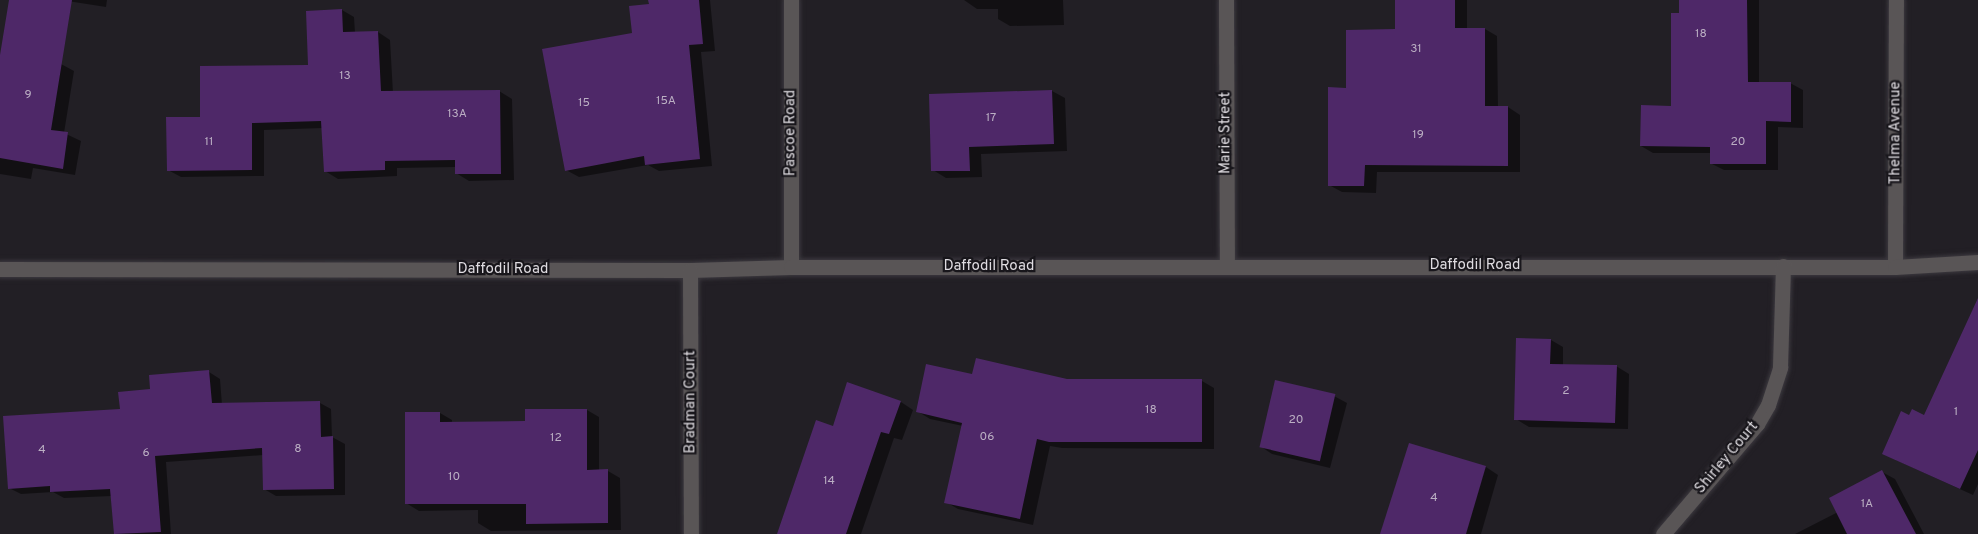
<!DOCTYPE html>
<html>
<head>
<meta charset="utf-8">
<style>
	body { margin:0 }
	#map { position:relative; width:1978px; height:534px; overflow:hidden; background:#221f25; font-family:Overpass,sans-serif }
	div>[style] { position:absolute }
	.shadow>* { inset:0; background:#0007 }
	.building>* { inset:0; background:#4e2868; transform-origin:0 0 }
	.roads { filter:drop-shadow(0 0 2px #3c393f) drop-shadow(0 0 2px #3c393f) }
	.street>* { height:15px; margin:-7.5px; padding:0 7.5px; transform-origin:7.5px; border-radius:7.5px; background:#595556 }
	span { translate:-50% -50%; white-space:nowrap; text-align:center; line-height:1.15; -webkit-text-stroke:4.5px #18161b; paint-order:stroke }
	.number-label { font-size:12px; color:#bbafc3 }
	.number-label span { -webkit-text-stroke-width:0 }
	.street-label { font-size:15px; color:#dfdce1 }
</style>
</head>
<body>
<div id="map">
	<div class="shadow">
		<i style="clip-path:polygon(61px 0,107px 0,106px 7px)"></i>
		<i style="clip-path:polygon(650px 0,710px 0,715px 51px,701px 52px,712px 166px,659px 171px,648px 165px,579px 177px,566px 170px,650px 6px)"></i>
		<i style="clip-path:polygon(964px 0,1063px 0,1064px 25px,1010px 26px,998px 19px,998px 9px,977px 9px)"></i>
		<i style="clip-path:polygon(1396px 0,1467px 0,1467px 29px,1485px 29px,1497px 36px,1498px 107px,1508px 107px,1520px 115px,1520px 172px,1377px 172px,1376px 193px,1342px 192px,1329px 185px,1348px 89px,1397px 30px)"></i>
		<i style="clip-path:polygon(1680px 0,1759px 0,1759px 83px,1790px 83px,1803px 90px,1803px 128px,1778px 127px,1778px 170px,1724px 170px,1712px 164px,1712px 153px,1653px 153px,1641px 146px,1673px 107px)"></i>
		<i style="clip-path:polygon(342px 10px,354px 17px,355px 33px,378px 32px,390px 40px,393px 93px,499px 91px,512px 99px,514px 180px,469px 181px,456px 173px,456px 167px,397px 168px,397px 176px,338px 179px,325px 171px,323px 128px,264px 130px,264px 176px,181px 177px,168px 170px,202px 118px,310px 66px)"></i>
		<i style="clip-path:polygon(0 64px,61px 64px,74px 71px,64px 133px,81px 141px,75px 175px,33px 168px,31px 179px,0 174px)"></i>
		<i style="clip-path:polygon(1052px 91px,1065px 98px,1067px 151px,981px 154px,982px 177px,946px 178px,933px 170px,930px 95px)"></i>
		<i style="clip-path:polygon(1551px 340px,1563px 347px,1563px 366px,1616px 366px,1629px 374px,1628px 429px,1529px 427px,1516px 419px)"></i>
		<i style="clip-path:polygon(1978px 348px,1978px 484px,1973px 495px,1896px 460px,1910px 417px,1924px 417px)"></i>
		<i style="clip-path:polygon(209px 372px,220px 379px,222px 405px,320px 403px,331px 409px,332px 437px,345px 444px,345px 495px,276px 496px,264px 489px,263px 455px,166px 462px,171px 534px,116px 534px,112px 496px,64px 498px,53px 492px,21px 494px,9px 488px,152px 391px)"></i>
		<i style="clip-path:polygon(973px 375px,1067px 380px,1202px 381px,1214px 388px,1214px 449px,1062px 448px,1050px 446px,1033px 525px,958px 509px,946px 502px,963px 426px,930px 419px,917px 411px)"></i>
		<i style="clip-path:polygon(848px 384px,901px 402px,913px 410px,902px 440px,894px 438px,861px 534px,787px 534px,834px 428px)"></i>
		<i style="clip-path:polygon(1334px 396px,1347px 403px,1330px 468px,1272px 454px,1260px 446px)"></i>
		<i style="clip-path:polygon(587px 410px,599px 417px,599px 471px,608px 471px,620px 478px,621px 530px,491px 531px,478px 523px,478px 510px,419px 511px,406px 503px,440px 413px,452px 420px,452px 423px,527px 422px)"></i>
		<i style="clip-path:polygon(1410px 444px,1486px 467px,1498px 475px,1481px 534px,1386px 534px)"></i>
		<i style="clip-path:polygon(1882px 472px,1895px 479px,1924px 534px,1795px 534px,1838px 512px)"></i>
	</div>
	<div class="building">
		<i style="clip-path:polygon(9px 0,72px 0,51px 130px,68px 132px,63px 169px,0 158px,0 55px)"></i>
		<i style="clip-path:polygon(648px 0,699px 0,703px 44px,689px 45px,700px 159px,645px 165px,644px 156px,565px 171px,542px 49px,632px 33px,629px 6px,649px 4px)"></i>
		<i style="clip-path:polygon(1395px 0,1455px 0,1455px 28px,1485px 28px,1485px 106px,1508px 106px,1508px 166px,1365px 165px,1364px 186px,1328px 186px,1328px 87px,1346px 88px,1346px 30px,1395px 29px)"></i>
		<i style="clip-path:polygon(1679px 0,1747px 0,1748px 82px,1791px 82px,1791px 122px,1766px 121px,1766px 164px,1710px 164px,1710px 147px,1640px 146px,1641px 105px,1671px 106px,1671px 13px,1679px 13px)"></i>
		<i style="clip-path:polygon(342px 9px,343px 32px,378px 31px,381px 91px,500px 90px,501px 174px,455px 174px,455px 160px,385px 161px,385px 170px,324px 172px,321px 121px,252px 123px,252px 170px,167px 171px,166px 117px,200px 117px,200px 66px,308px 65px,306px 11px)"></i>
		<i style="clip-path:polygon(1052px 90px,1054px 144px,969px 147px,970px 171px,931px 171px,929px 94px)"></i>
		<i style="clip-path:polygon(1978px 298px,1978px 450px,1960px 489px,1882px 454px,1901px 411px,1909px 415px,1912px 409px,1924px 415px)"></i>
		<i style="clip-path:polygon(1516px 338px,1551px 339px,1550px 364px,1617px 365px,1615px 423px,1514px 420px)"></i>
		<i style="clip-path:polygon(976px 358px,1067px 379px,1202px 379px,1202px 442px,1049px 442px,1037px 439px,1020px 519px,944px 503px,962px 423px,916px 412px,926px 364px,972px 374px)"></i>
		<i style="clip-path:polygon(209px 370px,212px 403px,320px 401px,321px 437px,333px 436px,334px 489px,263px 490px,262px 448px,155px 456px,161px 532px,114px 534px,110px 489px,50px 492px,50px 486px,8px 489px,3px 416px,120px 409px,118px 392px,150px 389px,149px 375px)"></i>
		<i style="left:1275px;top:380px;width:62px;height:69px;rotate:13deg"></i>
		<i style="clip-path:polygon(847px 382px,901px 401px,889px 434px,881px 432px,846px 534px,777px 534px,816px 420px,833px 426px)"></i>
		<i style="clip-path:polygon(525px 409px,587px 409px,587px 470px,608px 469px,608px 523px,526px 524px,526px 504px,405px 504px,405px 412px,440px 412px,440px 422px,525px 421px)"></i>
		<i style="clip-path:polygon(1409px 443px,1486px 466px,1466px 534px,1380px 534px)"></i>
		<i style="clip-path:polygon(1882px 470px,1916px 534px,1847px 534px,1829px 498px)"></i>
	</div>
	<div class="roads">
		<div class="street">
			<i style="left:791px;top:0;width:267px;rotate:90deg"></i>
			<i style="left:1226px;top:0;width:266px;rotate:89.8deg"></i>
			<i style="left:1895px;top:267px;width:267px;rotate:-89.8deg"></i>
			<i style="left:0;top:269px;width:690px;rotate:0.08deg"></i>
			<i style="left:690px;top:270px;width:101px;rotate:-1.7deg"></i>
			<i style="left:791px;top:267px;width:1104px"></i>
			<i style="left:1895px;top:267px;width:83px;rotate:-3.4deg"></i>
			<i style="left:690px;top:270px;width:264px;rotate:89.8deg"></i>
			<i style="left:1663px;top:534px;width:145px;rotate:-49.5deg"></i>
			<i style="left:1757px;top:424px;width:22px;rotate:-60deg"></i>
			<i style="left:1768px;top:405px;width:40px;rotate:-72deg"></i>
			<i style="left:1780px;top:367px;width:101px;rotate:-88.3deg"></i>
		</div>
	</div>
	<div class="number-label">
		<span style="left:1701px;top:35px">18</span>
		<span style="left:1416px;top:50px">31</span>
		<span style="left:345px;top:77px">13</span>
		<span style="left:28px;top:96px">9</span>
		<span style="left:666px;top:102px">15A</span>
		<span style="left:584px;top:104px">15</span>
		<span style="left:457px;top:115px">13A</span>
		<span style="left:991px;top:119px">17</span>
		<span style="left:1418px;top:136px">19</span>
		<span style="left:209px;top:143px">11</span>
		<span style="left:1738px;top:143px">20</span>
		<span style="left:1566px;top:392px">2</span>
		<span style="left:1151px;top:411px">18</span>
		<span style="left:1956px;top:413px">1</span>
		<span style="left:1296px;top:421px">20</span>
		<span style="left:987px;top:438px">06</span>
		<span style="left:556px;top:439px">12</span>
		<span style="left:298px;top:450px">8</span>
		<span style="left:42px;top:451px">4</span>
		<span style="left:146px;top:454px">6</span>
		<span style="left:454px;top:478px">10</span>
		<span style="left:829px;top:482px">14</span>
		<span style="left:1434px;top:499px">4</span>
		<span style="left:1867px;top:505px">1A</span>
	</div>
	<div class="street-label">
		<span style="left:791px;top:133px;rotate:-90deg">Pascoe Road</span>
		<span style="left:1226px;top:133px;rotate:-90deg">Marie Street</span>
		<span style="left:1896px;top:133px;rotate:-90deg">Thelma Avenue</span>
		<span style="left:1475px;top:266px">Daffodil Road</span>
		<span style="left:989px;top:267px">Daffodil Road</span>
		<span style="left:503px;top:270px">Daffodil Road</span>
		<span style="left:691px;top:402px;rotate:-90deg">Bradman Court</span>
		<span style="left:1727px;top:458px;rotate:-50deg">Shirley Court</span>
	</div>
</div>
</body>
</html>
